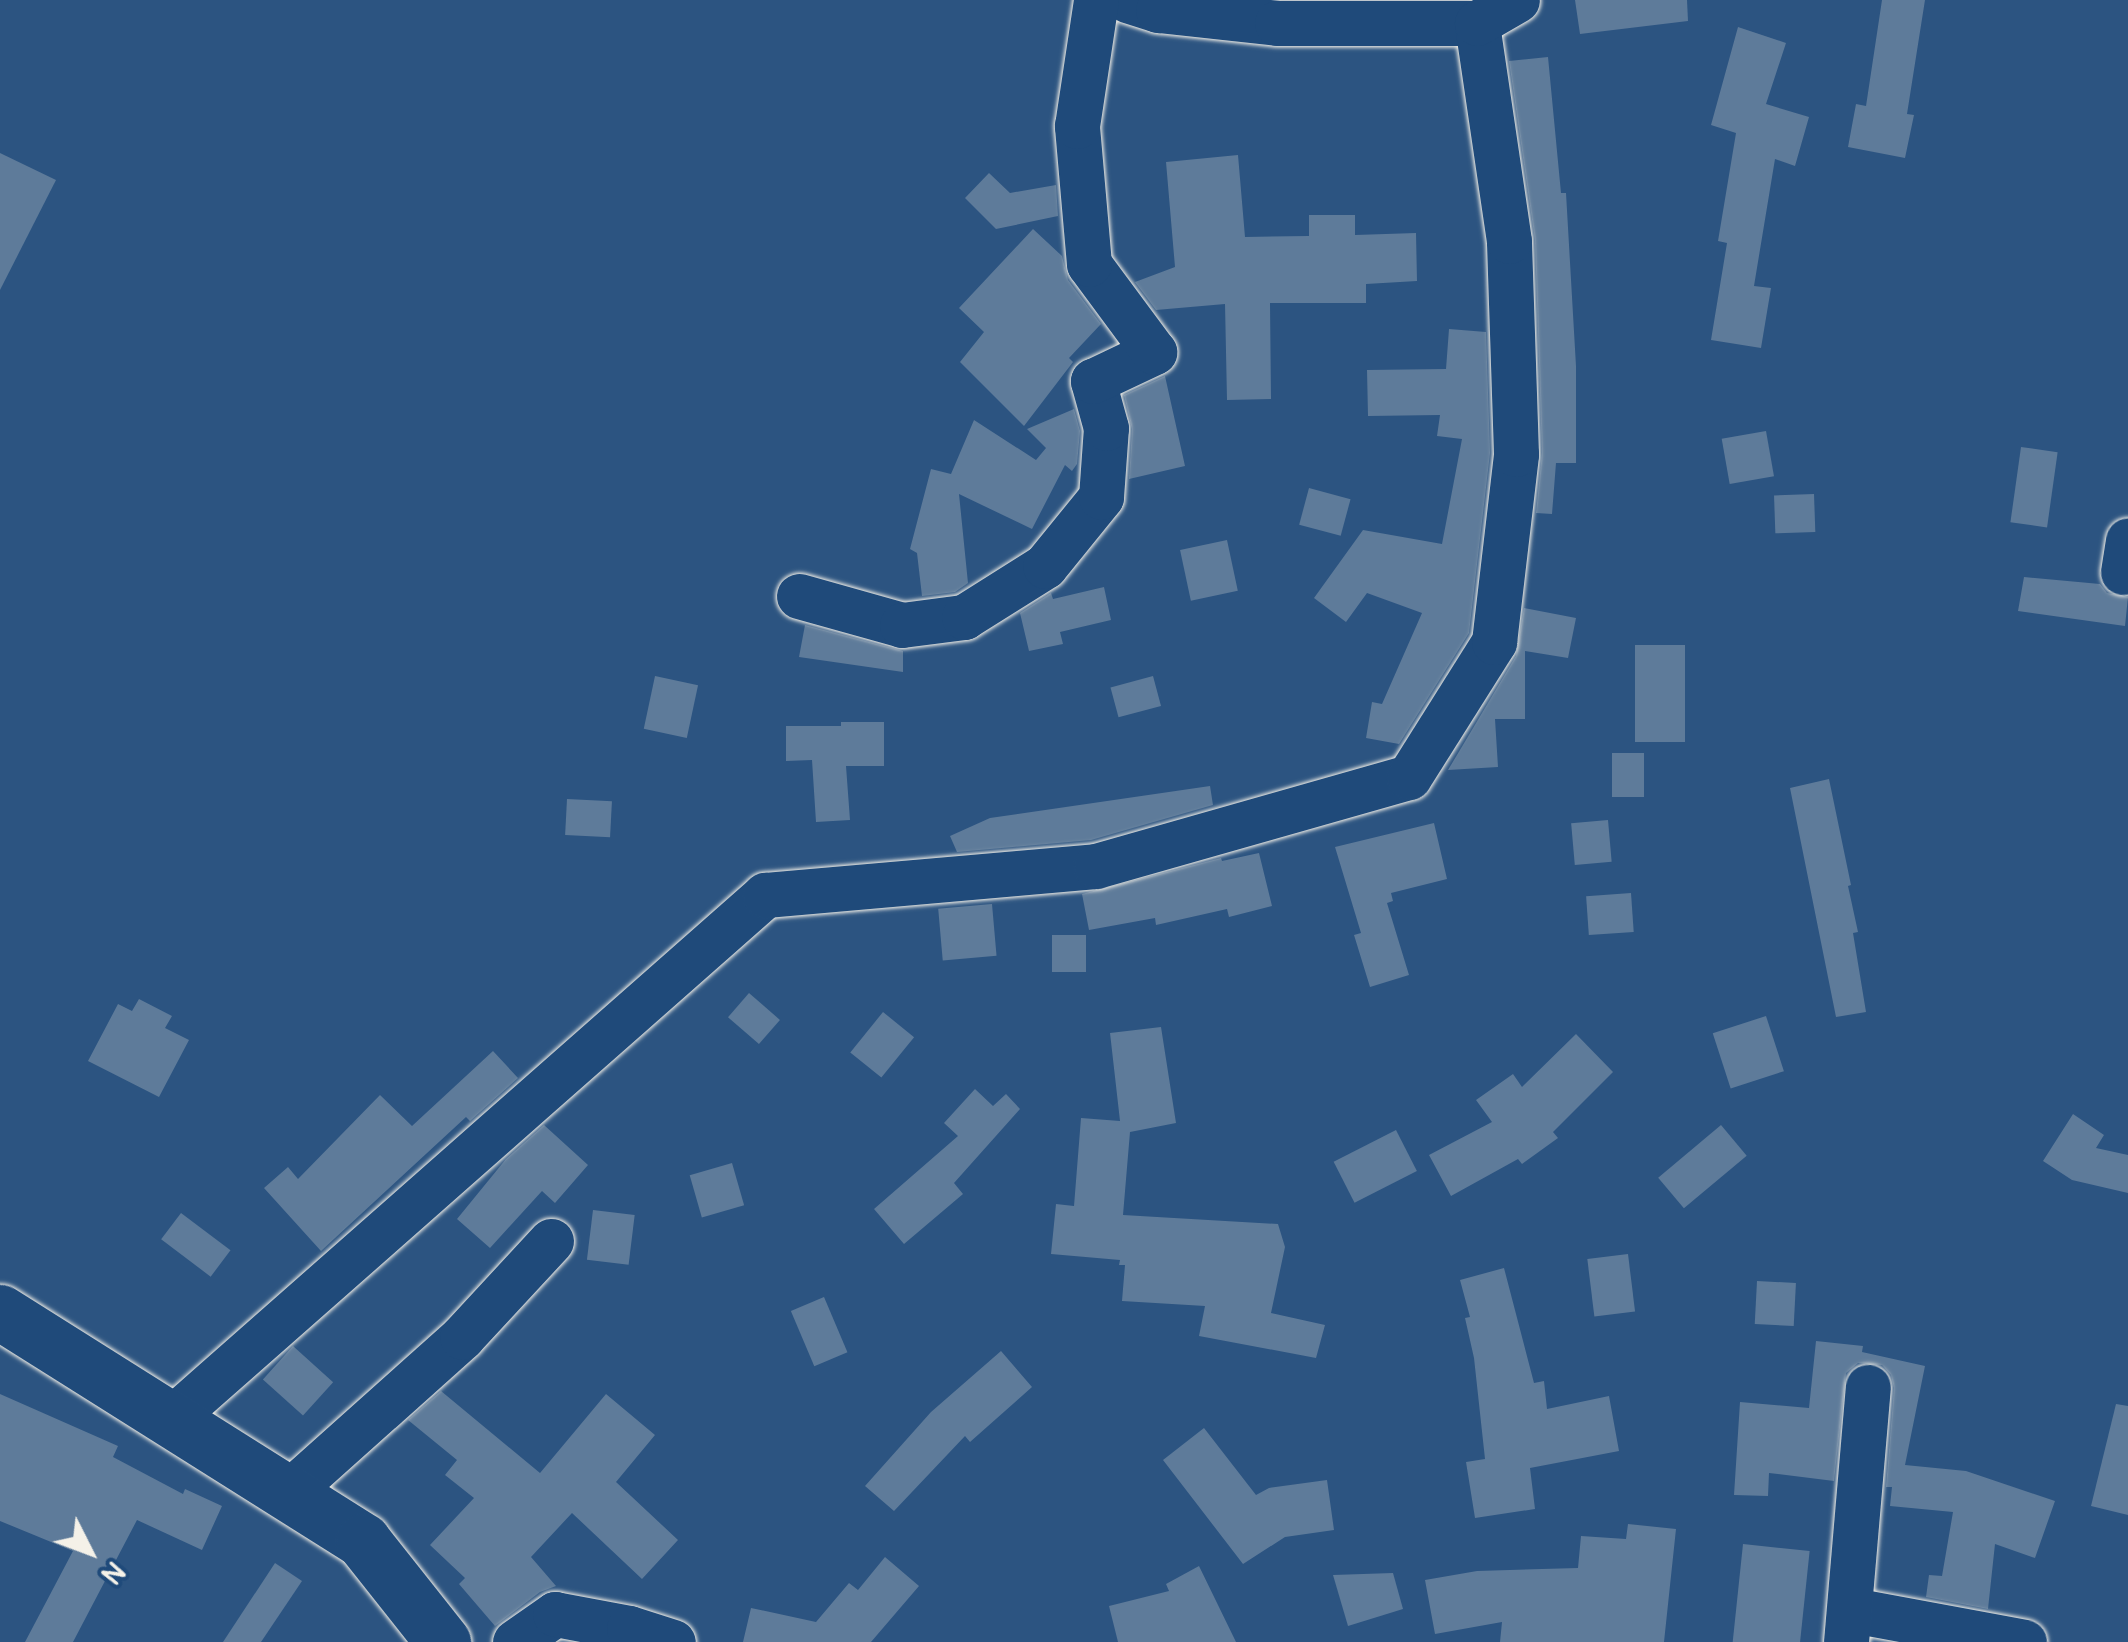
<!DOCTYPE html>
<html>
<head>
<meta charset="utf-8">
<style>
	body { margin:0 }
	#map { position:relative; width:2128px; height:1642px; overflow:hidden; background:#2c5481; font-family:Pangolin,sans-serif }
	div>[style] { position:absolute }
	.building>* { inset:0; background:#5e7b9a; transform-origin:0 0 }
	.roads { filter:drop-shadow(0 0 2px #f4f1e8) drop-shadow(0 0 2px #f4f1e8) }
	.street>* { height:45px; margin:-22.5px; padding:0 22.5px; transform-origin:22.5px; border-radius:22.5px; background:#1f4a7a }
	.primary>* { height:55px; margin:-27.5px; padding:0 27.5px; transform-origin:27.5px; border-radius:27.5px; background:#1f4a7a }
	span { translate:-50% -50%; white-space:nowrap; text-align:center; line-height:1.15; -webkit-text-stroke:9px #1f4a7a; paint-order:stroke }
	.north { position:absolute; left:40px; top:1502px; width:100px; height:100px; -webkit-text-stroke:8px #1f4a7a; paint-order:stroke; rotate:132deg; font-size:28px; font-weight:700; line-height:40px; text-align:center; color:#f4f1e8 }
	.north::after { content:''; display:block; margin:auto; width:35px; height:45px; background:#f4f1e8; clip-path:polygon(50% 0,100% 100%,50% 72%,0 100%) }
</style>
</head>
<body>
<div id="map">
	<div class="building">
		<i style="clip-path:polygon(1575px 0,1687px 0,1688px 21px,1580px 34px)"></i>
		<i style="clip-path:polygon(1882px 0,1925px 0,1907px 114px,1914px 115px,1905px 158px,1848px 147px,1856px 104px,1866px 106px)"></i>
		<i style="clip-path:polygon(1738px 27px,1786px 43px,1766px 104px,1809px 117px,1795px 166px,1775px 159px,1754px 286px,1771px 288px,1761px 348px,1711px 340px,1727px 243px,1718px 241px,1736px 133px,1711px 125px)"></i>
		<i style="clip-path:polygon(1548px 57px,1561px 193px,1566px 193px,1576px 366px,1576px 463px,1556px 463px,1552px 514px,1536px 513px,1542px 453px,1535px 240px,1509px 61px)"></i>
		<i style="clip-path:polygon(0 153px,56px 180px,0 290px)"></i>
		<i style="clip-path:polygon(1238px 155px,1245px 237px,1309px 236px,1309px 215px,1355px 215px,1355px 235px,1416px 233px,1417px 281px,1366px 284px,1366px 303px,1270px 303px,1271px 399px,1227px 400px,1225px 304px,1156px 310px,1135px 282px,1175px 267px,1166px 162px)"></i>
		<i style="clip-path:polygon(989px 173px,1010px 193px,1056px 185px,1058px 216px,996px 229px,965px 198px)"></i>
		<i style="clip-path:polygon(1033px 229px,1062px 256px,1068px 280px,1101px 324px,1069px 358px,1073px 362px,1024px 426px,960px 362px,984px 332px,959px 308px)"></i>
		<i style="clip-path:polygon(1449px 329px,1486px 332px,1490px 453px,1469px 633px,1399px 744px,1366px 738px,1372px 702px,1382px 704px,1422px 613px,1367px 593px,1346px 622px,1314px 598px,1363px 530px,1442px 544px,1462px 439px,1437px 436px,1440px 415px,1368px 416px,1367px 370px,1446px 369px)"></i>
		<i style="clip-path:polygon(1165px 376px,1185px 466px,1129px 479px,1132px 429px,1124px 395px)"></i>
		<i style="clip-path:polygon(1074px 409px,1080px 431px,1077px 464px,1072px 471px,1065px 465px,1032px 529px,959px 494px,968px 583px,955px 592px,922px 596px,917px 553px,910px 549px,931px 469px,951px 474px,974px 420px,1036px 460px,1046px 448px,1027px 429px)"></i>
		<i style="left:1766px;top:431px;width:46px;height:45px;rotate:80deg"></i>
		<i style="left:2021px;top:447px;width:37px;height:76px;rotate:8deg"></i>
		<i style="left:1309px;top:488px;width:43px;height:38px;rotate:15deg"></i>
		<i style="left:1814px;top:494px;width:38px;height:40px;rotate:88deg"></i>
		<i style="left:1227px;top:540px;width:52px;height:48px;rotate:78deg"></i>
		<i style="clip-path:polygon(2024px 577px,2100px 584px,2107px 593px,2128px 597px,2125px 626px,2018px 611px)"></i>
		<i style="clip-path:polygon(1104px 587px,1111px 620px,1060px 632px,1063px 644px,1029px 651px,1020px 613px,1051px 593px,1053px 599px)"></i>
		<i style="clip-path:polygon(1524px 608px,1576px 618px,1568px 658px,1525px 651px,1525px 719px,1495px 719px,1498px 767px,1448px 770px,1516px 656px)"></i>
		<i style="clip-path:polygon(805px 625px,903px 651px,903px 672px,799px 657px)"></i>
		<i style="left:1635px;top:645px;width:50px;height:97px"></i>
		<i style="left:655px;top:676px;width:44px;height:54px;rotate:12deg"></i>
		<i style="left:1153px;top:676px;width:31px;height:44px;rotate:75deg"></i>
		<i style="clip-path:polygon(841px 722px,884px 722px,884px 766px,846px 766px,850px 820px,816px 822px,812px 760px,786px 761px,786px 726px,841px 726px)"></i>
		<i style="left:1612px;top:753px;width:32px;height:44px"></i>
		<i style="clip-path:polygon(1829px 779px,1851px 885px,1848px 886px,1858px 932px,1853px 933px,1866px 1012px,1836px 1017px,1790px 788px)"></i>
		<i style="clip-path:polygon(1210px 786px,1213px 805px,1091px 840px,957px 852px,950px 836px,990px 818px)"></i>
		<i style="left:567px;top:799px;width:45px;height:36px;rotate:3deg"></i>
		<i style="left:1608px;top:820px;width:42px;height:37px;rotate:85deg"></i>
		<i style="clip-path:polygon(1434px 823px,1447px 879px,1391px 893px,1393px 901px,1387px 903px,1409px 975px,1370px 987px,1354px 935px,1361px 933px,1335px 847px)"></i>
		<i style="clip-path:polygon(1259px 853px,1272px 906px,1229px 917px,1227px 909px,1156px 925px,1155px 918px,1089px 930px,1082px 894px,1221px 858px,1222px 861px)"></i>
		<i style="left:1631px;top:893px;width:39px;height:45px;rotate:86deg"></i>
		<i style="left:992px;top:904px;width:52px;height:54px;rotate:85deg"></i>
		<i style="left:1052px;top:935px;width:34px;height:37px"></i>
		<i style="left:749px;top:993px;width:41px;height:32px;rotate:41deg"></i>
		<i style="clip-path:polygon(139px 999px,172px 1016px,165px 1028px,189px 1040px,159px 1097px,88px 1061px,118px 1004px,132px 1011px)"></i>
		<i style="left:883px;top:1012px;width:40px;height:52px;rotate:39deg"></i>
		<i style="left:1766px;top:1016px;width:58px;height:56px;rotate:72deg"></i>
		<i style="clip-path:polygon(1161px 1027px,1176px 1123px,1130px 1132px,1123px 1215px,1278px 1224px,1285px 1247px,1271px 1313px,1325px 1325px,1316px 1358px,1199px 1336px,1205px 1306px,1122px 1301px,1125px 1265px,1119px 1265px,1120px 1260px,1051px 1254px,1056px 1204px,1074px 1206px,1081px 1118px,1120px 1121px,1110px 1033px)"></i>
		<i style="clip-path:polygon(1576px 1034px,1613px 1072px,1553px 1132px,1558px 1138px,1522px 1164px,1518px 1159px,1451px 1196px,1429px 1155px,1492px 1122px,1476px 1100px,1513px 1074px,1522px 1087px)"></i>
		<i style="clip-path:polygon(493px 1051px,518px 1078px,470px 1121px,466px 1117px,321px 1251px,264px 1188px,288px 1167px,298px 1179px,380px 1095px,412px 1126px)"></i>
		<i style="clip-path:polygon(975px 1089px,993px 1106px,1006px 1094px,1020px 1109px,954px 1183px,963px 1194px,904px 1244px,874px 1209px,958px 1136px,944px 1123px)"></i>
		<i style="clip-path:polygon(2073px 1114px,2104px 1135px,2096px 1148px,2128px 1155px,2128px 1193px,2072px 1180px,2043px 1161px)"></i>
		<i style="clip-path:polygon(544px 1125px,588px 1165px,555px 1203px,542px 1191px,490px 1248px,457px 1219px,506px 1159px)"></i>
		<i style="left:1721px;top:1125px;width:40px;height:82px;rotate:50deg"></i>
		<i style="left:1396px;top:1130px;width:46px;height:70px;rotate:63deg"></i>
		<i style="left:732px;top:1163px;width:44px;height:44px;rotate:74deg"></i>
		<i style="left:593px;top:1210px;width:42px;height:50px;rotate:7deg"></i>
		<i style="left:181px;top:1213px;width:62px;height:33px;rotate:37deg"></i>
		<i style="left:1628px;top:1254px;width:58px;height:41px;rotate:83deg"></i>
		<i style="clip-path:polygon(1504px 1268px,1534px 1383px,1544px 1381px,1547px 1409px,1609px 1396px,1619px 1451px,1530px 1468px,1535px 1509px,1475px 1518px,1466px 1462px,1485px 1459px,1474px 1358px,1465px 1318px,1470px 1317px,1460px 1280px)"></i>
		<i style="left:1757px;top:1281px;width:39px;height:43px;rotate:3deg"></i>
		<i style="left:824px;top:1297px;width:60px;height:36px;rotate:67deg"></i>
		<i style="clip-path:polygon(1816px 1341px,1863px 1346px,1862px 1352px,1925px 1366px,1905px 1465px,1966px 1471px,2055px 1501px,2035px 1558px,1995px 1544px,1988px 1609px,1926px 1597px,1929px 1575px,1942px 1576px,1953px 1512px,1890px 1506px,1892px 1487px,1886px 1487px,1894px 1388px,1891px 1375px,1882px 1365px,1858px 1363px,1846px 1373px,1834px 1481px,1769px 1473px,1768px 1496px,1734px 1495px,1740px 1402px,1809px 1408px)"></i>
		<i style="left:293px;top:1346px;width:54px;height:45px;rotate:42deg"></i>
		<i style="clip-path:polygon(1001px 1351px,1032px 1387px,970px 1442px,965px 1436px,894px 1511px,865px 1486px,931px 1412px)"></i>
		<i style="clip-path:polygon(441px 1391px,540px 1473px,606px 1394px,655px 1435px,616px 1482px,678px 1540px,642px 1579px,572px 1513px,531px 1557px,556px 1586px,540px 1592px,495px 1626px,459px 1584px,465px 1578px,430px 1545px,474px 1498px,445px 1475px,457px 1460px,408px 1420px)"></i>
		<i style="clip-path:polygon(0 1394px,118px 1446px,113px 1457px,183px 1494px,185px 1489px,222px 1506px,202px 1550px,137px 1520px,73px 1642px,25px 1642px,73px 1551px,0 1521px)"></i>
		<i style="clip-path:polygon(2116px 1404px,2128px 1406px,2128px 1515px,2091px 1506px)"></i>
		<i style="clip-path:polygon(1204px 1428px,1256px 1495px,1269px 1488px,1327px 1480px,1334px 1530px,1285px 1537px,1243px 1564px,1163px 1460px)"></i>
		<i style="clip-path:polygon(1628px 1524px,1676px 1529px,1664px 1642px,1500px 1642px,1502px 1622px,1435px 1634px,1425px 1580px,1477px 1571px,1578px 1568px,1581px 1536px,1626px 1539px)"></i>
		<i style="left:1743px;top:1544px;width:67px;height:99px;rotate:6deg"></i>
		<i style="clip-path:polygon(885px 1557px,919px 1586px,871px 1642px,743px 1642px,751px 1608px,816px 1622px,849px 1583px,858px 1590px)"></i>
		<i style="clip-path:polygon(275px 1563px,302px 1581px,261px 1642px,223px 1642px)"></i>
		<i style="clip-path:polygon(1199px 1566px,1236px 1642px,1118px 1642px,1109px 1606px,1169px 1591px,1166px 1584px)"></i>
		<i style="clip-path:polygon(1393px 1573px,1403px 1609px,1348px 1626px,1333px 1575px)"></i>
	</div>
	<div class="roads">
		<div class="street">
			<i style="left:1127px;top:0;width:33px;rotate:18deg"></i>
			<i style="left:1158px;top:10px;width:120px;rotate:6.2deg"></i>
			<i style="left:1277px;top:23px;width:200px"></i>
			<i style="left:2123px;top:572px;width:32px;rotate:-81deg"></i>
			<i style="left:799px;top:596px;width:107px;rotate:15.7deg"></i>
			<i style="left:902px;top:625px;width:63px;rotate:-7.4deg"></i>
			<i style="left:964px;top:617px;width:96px;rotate:-32.2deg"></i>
			<i style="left:1045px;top:566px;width:89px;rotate:-50.9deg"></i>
			<i style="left:1101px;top:497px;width:69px;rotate:-85.9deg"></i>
			<i style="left:1106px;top:428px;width:49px;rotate:-105.5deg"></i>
			<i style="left:1093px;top:381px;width:68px;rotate:-25.4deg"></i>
			<i style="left:1154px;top:352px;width:109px;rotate:-126.5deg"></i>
			<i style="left:1089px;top:264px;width:139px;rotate:-95deg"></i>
			<i style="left:1077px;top:126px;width:127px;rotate:-81.4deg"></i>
			<i style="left:172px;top:1418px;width:791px;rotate:-41.41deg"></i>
			<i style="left:765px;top:895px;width:332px;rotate:-5deg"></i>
			<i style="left:1096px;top:866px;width:325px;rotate:-15.9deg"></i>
			<i style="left:1409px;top:777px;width:160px;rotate:-57.8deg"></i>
			<i style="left:1494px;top:642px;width:189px;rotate:-83.3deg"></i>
			<i style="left:1516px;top:454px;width:213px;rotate:-91.9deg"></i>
			<i style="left:1509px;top:241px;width:220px;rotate:-98.4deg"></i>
			<i style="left:1477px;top:23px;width:46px;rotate:-29.9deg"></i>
			<i style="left:290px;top:1491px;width:231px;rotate:-41.8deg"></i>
			<i style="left:462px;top:1337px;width:131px;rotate:-47.2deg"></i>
			<i style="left:1852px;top:1610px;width:175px;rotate:10.5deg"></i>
			<i style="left:515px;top:1642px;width:49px;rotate:-35deg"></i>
			<i style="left:555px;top:1614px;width:75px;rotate:10.7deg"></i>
			<i style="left:629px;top:1628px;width:46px;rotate:17.7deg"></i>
			<i style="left:1846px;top:1642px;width:256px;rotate:-85.1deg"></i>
		</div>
		<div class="primary">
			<i style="left:0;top:1312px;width:429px;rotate:32.2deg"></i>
			<i style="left:363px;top:1541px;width:129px;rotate:51.6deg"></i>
		</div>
	</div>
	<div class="north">N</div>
</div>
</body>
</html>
